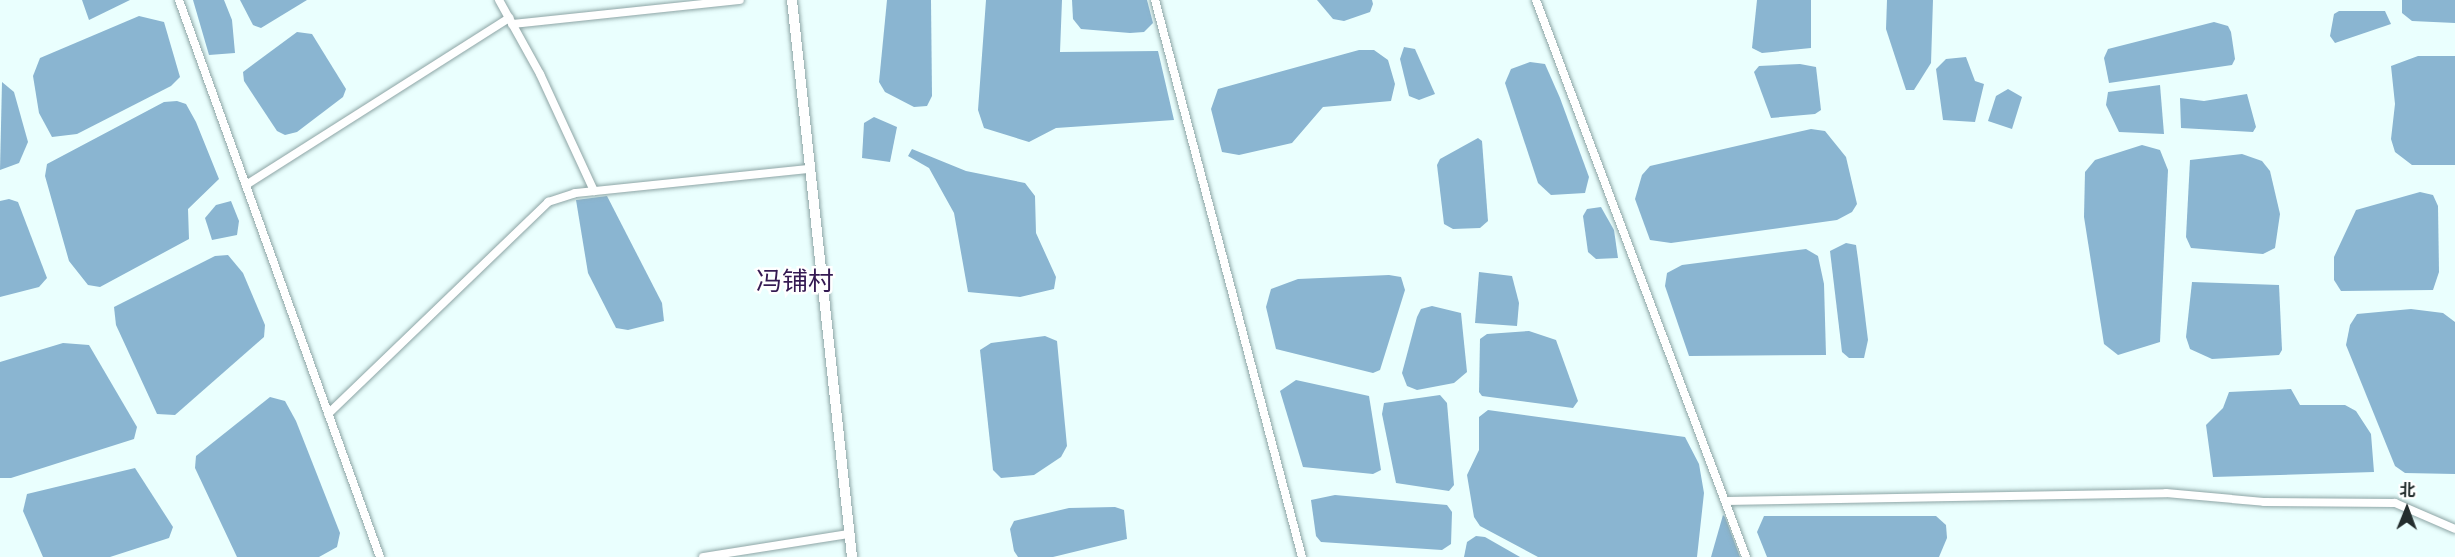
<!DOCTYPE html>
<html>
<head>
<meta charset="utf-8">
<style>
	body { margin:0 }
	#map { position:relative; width:2455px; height:557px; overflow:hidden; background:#eafffe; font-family:"Space Grotesk","Noto Sans SC",sans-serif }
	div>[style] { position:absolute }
	.water>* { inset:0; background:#8ab5d1 }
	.roads { filter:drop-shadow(0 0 2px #8da5a5) drop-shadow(0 0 2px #8da5a5) }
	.minor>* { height:8px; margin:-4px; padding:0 4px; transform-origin:4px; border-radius:4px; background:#fff }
	.tertiary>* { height:10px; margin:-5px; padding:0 5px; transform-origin:5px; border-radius:5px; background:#fff }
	span { translate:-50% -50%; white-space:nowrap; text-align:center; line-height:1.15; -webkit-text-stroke:5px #fff; paint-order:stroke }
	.quarter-label { font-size:26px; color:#351a53 }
	.north { position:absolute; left:2377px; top:479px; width:60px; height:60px; -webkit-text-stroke:4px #fff; paint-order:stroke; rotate:1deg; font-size:16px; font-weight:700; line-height:24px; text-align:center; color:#232d2d }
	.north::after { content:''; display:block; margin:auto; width:21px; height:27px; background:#232d2d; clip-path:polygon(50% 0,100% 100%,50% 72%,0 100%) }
</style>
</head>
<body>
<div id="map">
	<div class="water">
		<i style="clip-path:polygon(82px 0,130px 0,89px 20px)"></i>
		<i style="clip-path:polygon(193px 0,224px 0,232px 20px,235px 53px,209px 55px)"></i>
		<i style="clip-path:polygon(240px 0,307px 0,261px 28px,253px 25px)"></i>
		<i style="clip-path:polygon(887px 0,931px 0,932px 96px,927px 106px,914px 107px,885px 92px,879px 82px)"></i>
		<i style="clip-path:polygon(986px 0,1062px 0,1060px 52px,1158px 51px,1174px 120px,1056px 128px,1029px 142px,984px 128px,978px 110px)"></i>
		<i style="clip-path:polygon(1072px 0,1147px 0,1153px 23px,1144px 32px,1130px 33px,1081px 29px,1073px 19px)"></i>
		<i style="clip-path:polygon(1317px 0,1372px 0,1373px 4px,1370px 12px,1344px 21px,1333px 19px)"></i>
		<i style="clip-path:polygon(1757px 0,1811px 0,1811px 48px,1762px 53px,1752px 48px)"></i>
		<i style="clip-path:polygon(1887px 0,1933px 0,1931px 63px,1914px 90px,1906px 90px,1886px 29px)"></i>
		<i style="clip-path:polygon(2402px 0,2455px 0,2455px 23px,2412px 21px,2402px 13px)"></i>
		<i style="clip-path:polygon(2339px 11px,2385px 11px,2391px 24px,2335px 43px,2330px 36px,2334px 14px)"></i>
		<i style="clip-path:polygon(139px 16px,164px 22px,180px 77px,171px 86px,77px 134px,52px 137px,39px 113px,33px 76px,40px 58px)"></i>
		<i style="clip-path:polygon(2214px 22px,2228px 26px,2231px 32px,2235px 59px,2232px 65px,2109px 83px,2104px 58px,2108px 49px)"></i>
		<i style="clip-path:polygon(297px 32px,312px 34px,346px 89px,343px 97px,297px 132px,285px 135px,277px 131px,244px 81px,243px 72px)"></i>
		<i style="clip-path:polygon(1404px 47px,1415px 49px,1435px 94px,1419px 100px,1409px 96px,1400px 59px)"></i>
		<i style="clip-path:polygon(1359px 50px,1374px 50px,1388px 60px,1395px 84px,1391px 101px,1323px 107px,1292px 143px,1239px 155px,1222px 152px,1211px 109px,1218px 89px)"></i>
		<i style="clip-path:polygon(2418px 56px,2455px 56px,2455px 165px,2412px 165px,2395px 152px,2391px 139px,2395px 104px,2391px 66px)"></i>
		<i style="clip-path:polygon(1966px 57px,1975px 81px,1984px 84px,1975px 122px,1943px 120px,1936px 69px,1946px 59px)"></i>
		<i style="clip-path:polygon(1530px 62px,1545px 64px,1560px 98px,1589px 177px,1585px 193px,1551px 195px,1538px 183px,1505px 83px,1511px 69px)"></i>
		<i style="clip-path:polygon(1800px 64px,1816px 67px,1821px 110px,1815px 114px,1771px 118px,1754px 72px,1759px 66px)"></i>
		<i style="clip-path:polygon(2px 82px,14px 92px,28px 142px,19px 163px,0 170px)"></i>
		<i style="clip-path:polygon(2160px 85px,2164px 134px,2119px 132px,2106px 105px,2108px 92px)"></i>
		<i style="clip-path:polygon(2008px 89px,2022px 97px,2012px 129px,1988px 121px,1996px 96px)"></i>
		<i style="clip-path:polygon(2247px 94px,2256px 127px,2253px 132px,2181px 128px,2180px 98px,2204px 101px)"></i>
		<i style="clip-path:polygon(177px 101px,186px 104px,196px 122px,219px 179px,188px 209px,189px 239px,100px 287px,88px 285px,69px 261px,45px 176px,47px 164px,164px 102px)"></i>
		<i style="clip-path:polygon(874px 117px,897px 127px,890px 162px,862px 158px,864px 123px)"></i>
		<i style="clip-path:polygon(1811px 129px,1825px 131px,1846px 157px,1857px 204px,1852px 212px,1837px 220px,1671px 243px,1650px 240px,1635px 199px,1642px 175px,1650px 166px)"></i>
		<i style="clip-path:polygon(1478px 138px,1482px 141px,1488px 221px,1480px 228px,1453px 229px,1444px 224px,1437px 165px,1440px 159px)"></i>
		<i style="clip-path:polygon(2142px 145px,2160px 150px,2168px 170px,2160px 342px,2118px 355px,2104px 344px,2084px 217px,2085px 172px,2095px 160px)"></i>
		<i style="clip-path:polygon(912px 149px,966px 171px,1025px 183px,1035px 196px,1036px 233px,1056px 277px,1054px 289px,1020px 297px,968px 292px,954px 213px,929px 168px,908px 156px)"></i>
		<i style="clip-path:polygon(2242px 154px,2262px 161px,2270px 171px,2280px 214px,2275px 248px,2263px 254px,2191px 248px,2186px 237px,2190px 160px)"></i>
		<i style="clip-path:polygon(2420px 192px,2433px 195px,2438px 206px,2439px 272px,2433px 290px,2341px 291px,2334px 280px,2334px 257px,2356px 210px)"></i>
		<i style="clip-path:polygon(607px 196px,662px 303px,664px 321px,628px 330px,616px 328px,588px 273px,576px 200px)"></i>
		<i style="clip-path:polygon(9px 199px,18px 202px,47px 278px,39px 287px,0 297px,0 201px)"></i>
		<i style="clip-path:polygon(231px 201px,239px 221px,237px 235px,212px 240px,205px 218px,216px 205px)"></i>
		<i style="clip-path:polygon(1601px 207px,1614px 230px,1618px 258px,1596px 259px,1588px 252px,1583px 216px,1587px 209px)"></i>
		<i style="clip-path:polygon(1846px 243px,1856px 245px,1858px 259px,1868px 340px,1864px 358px,1849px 358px,1842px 352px,1830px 251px)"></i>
		<i style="clip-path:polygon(1806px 249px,1818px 256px,1824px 284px,1826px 355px,1689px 356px,1665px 286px,1667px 273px,1682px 265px)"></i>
		<i style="clip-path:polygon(228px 255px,243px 273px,265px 325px,264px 337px,175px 415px,157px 414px,116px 325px,114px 307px,215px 256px)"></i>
		<i style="clip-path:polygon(1479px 272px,1512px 276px,1519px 303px,1517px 326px,1475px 323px)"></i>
		<i style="clip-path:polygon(1389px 275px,1401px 277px,1405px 290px,1380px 370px,1373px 373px,1276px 349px,1266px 307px,1271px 289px,1298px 279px)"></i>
		<i style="clip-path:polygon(2192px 282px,2279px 285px,2282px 350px,2279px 355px,2212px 359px,2190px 349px,2186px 337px)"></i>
		<i style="clip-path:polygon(1432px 306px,1461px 313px,1467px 372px,1454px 383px,1417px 390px,1407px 386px,1402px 373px,1417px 317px,1421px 309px)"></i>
		<i style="clip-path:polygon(2411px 309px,2443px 313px,2455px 322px,2455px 474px,2405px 473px,2395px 466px,2346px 345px,2350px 325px,2357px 314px)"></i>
		<i style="clip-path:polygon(1529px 331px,1556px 340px,1578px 401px,1573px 408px,1482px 396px,1479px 392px,1480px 339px,1487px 334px)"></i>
		<i style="clip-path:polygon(1045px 336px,1057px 341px,1067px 446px,1061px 457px,1034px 475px,1001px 478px,993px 470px,980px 350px,991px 343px)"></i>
		<i style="clip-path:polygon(63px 343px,89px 345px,137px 427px,134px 439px,11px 478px,0 478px,0 362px)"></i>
		<i style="clip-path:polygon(1296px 380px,1369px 396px,1381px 470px,1373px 474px,1303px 467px,1280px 391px)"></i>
		<i style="clip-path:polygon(2291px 389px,2300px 405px,2345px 405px,2356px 411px,2371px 434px,2374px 472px,2213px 477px,2206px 425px,2223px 408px,2229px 392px)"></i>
		<i style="clip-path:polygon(1440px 395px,1447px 403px,1454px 485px,1449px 491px,1396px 483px,1382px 414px,1384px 403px)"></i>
		<i style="clip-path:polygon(270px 397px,285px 401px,296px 421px,340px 533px,337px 547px,319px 557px,237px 557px,195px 468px,196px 456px)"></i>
		<i style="clip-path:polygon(1488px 410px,1685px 437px,1699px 464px,1704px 493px,1697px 557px,1538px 557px,1480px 526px,1474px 517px,1467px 475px,1479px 450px,1479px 417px)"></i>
		<i style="clip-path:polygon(135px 468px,173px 527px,169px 538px,110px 557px,43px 557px,23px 511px,27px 494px)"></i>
		<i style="clip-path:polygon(1335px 495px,1447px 505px,1452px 512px,1451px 544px,1442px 550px,1321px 542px,1316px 536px,1311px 500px)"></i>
		<i style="clip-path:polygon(1115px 507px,1124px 510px,1127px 539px,1053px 557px,1018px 557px,1014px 551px,1010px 529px,1014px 521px,1069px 508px)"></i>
		<i style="clip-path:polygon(1723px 515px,1725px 517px,1740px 557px,1711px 557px)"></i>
		<i style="clip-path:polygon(1764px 516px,1936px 516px,1946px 525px,1947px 538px,1939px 557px,1767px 557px,1757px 532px)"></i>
		<i style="clip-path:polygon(1476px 536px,1485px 537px,1520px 557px,1464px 557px,1467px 542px)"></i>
	</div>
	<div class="roads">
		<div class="minor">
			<i style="left:179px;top:0;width:592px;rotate:70.16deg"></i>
			<i style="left:499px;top:0;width:85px;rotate:61deg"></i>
			<i style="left:540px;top:74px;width:129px;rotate:65.2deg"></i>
			<i style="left:1155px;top:0;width:576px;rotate:75.22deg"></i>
			<i style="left:1536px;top:0;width:595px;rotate:69.34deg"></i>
			<i style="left:512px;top:24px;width:229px;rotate:-6deg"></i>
			<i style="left:246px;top:185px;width:312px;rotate:-32.4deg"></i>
			<i style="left:328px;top:414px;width:306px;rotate:-43.9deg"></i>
			<i style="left:548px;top:202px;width:28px;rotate:-18deg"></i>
			<i style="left:575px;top:193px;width:235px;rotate:-5.9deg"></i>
			<i style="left:1726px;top:501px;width:440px;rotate:-1deg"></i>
			<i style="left:2166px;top:493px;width:98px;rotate:5.2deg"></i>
			<i style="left:2264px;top:502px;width:131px;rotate:0.4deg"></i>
			<i style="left:2395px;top:503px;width:65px;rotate:23.4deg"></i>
			<i style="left:703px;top:557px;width:148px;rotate:-9deg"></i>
		</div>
		<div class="tertiary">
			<i style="left:792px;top:0;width:560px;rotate:83.85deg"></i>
		</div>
	</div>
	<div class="quarter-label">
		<span style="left:795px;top:282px">冯铺村</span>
	</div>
	<div class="north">北</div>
</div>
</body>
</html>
